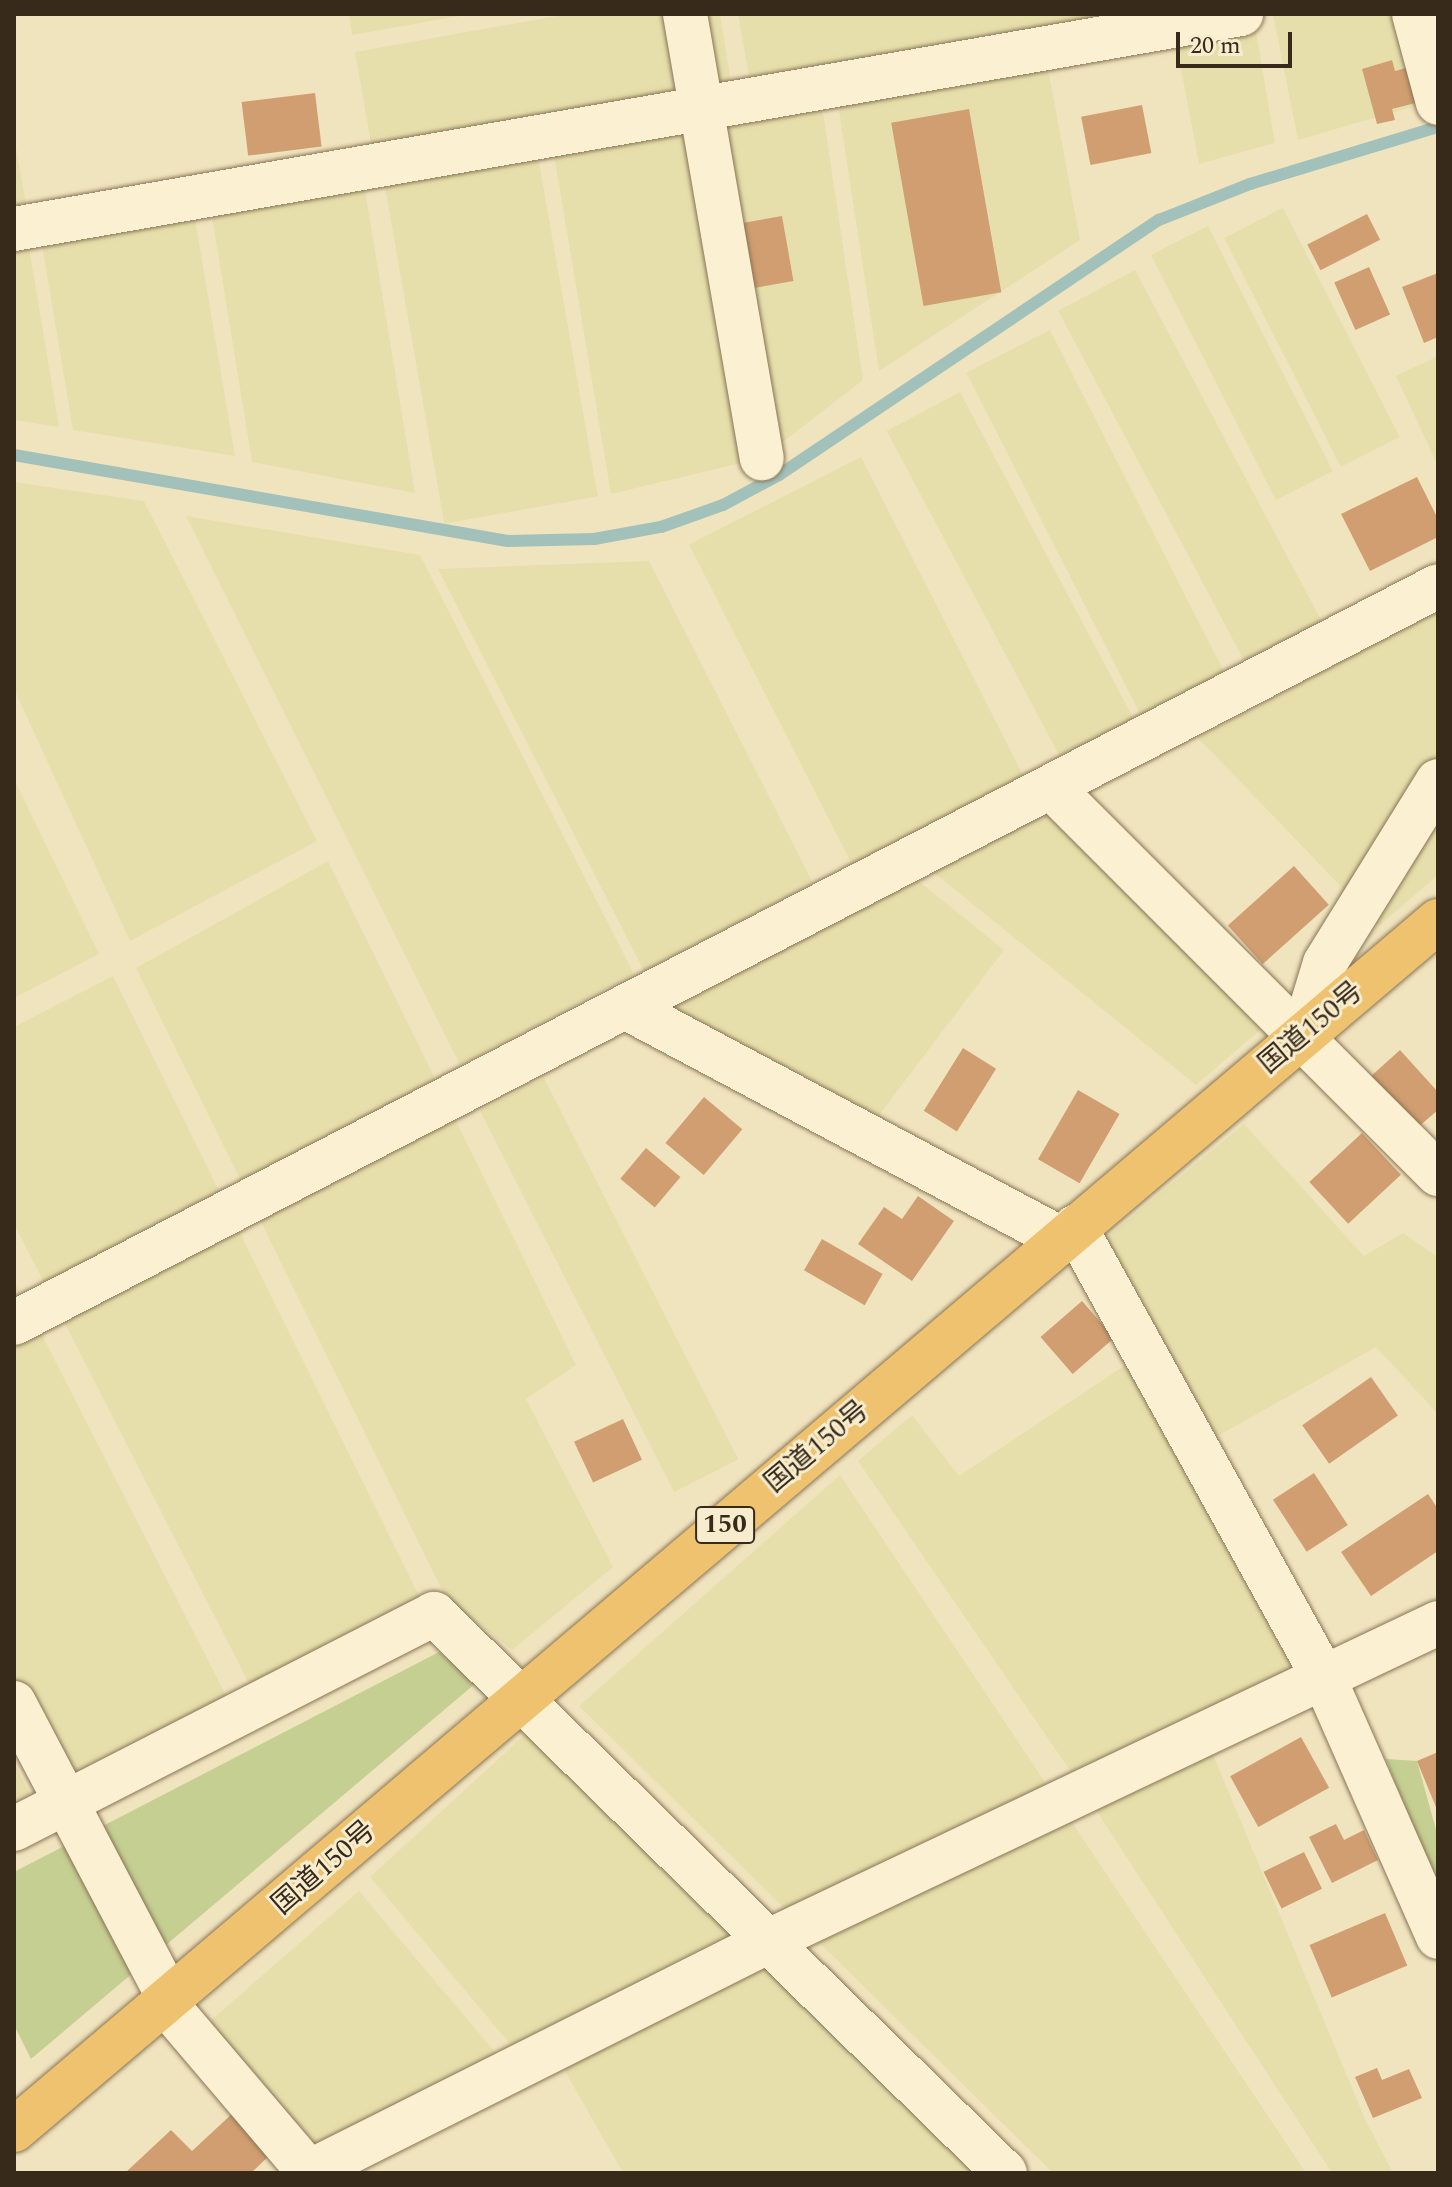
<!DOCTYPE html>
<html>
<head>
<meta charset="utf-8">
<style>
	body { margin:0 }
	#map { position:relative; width:1452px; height:2187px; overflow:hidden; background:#f0e4be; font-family:Spectral,"Noto Sans JP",serif }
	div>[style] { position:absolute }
	.farmland>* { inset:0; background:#e6dfab; transform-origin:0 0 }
	.green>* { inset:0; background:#c5cf92 }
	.stream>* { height:12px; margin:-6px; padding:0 6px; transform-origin:6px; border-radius:6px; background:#a2c1ba }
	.building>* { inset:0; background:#d19e71; transform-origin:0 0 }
	.roads { filter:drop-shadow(0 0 2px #897456) drop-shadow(0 0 2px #897456) }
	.minor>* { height:44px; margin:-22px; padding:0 22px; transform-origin:22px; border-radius:22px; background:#fbf0d2 }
	.trunk>* { height:44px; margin:-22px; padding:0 22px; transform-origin:22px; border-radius:22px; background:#eec26e }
	span { translate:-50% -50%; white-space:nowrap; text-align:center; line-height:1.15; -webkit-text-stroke:6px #f7edce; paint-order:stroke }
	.shield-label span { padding:2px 6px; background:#f7edce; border:2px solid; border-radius:6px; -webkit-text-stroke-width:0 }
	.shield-label { font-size:26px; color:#382a1b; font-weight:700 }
	.street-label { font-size:28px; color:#382a1b }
	.frame { position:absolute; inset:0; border:16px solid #382a1b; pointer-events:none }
	.scale { position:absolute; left:1176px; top:32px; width:116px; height:36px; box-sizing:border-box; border:4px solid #382a1b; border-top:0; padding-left:10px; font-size:24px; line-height:28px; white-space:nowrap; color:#382a1b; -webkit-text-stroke:6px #f7edce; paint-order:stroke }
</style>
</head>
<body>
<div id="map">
	<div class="farmland">
		<i style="clip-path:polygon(349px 14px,471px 14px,352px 35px)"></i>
		<i style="clip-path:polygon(568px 14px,720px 14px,732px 89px,372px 148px,355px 52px)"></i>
		<i style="clip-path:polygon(738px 14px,1091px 14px,1095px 38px,1044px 47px,1080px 240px,879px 371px,835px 85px,819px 86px,863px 380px,762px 458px,611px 494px,550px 131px,716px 103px,751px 87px)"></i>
		<i style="clip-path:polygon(1108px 14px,1253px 14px,1275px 143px,1199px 164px,1173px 26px,1112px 35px)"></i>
		<i style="clip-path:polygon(1273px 14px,1419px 14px,1436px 100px,1298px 140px)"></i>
		<i style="left:534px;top:134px;width:368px;height:156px;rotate:80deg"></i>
		<i style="clip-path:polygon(14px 137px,28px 215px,14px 217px)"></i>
		<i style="clip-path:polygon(361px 166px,415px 493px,252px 462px,208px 192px)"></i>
		<i style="clip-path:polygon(191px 195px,235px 456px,73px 430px,38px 221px)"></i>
		<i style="left:1283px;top:208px;width:257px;height:66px;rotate:63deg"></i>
		<i style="left:1208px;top:226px;width:275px;height:64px;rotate:63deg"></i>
		<i style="clip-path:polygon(28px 241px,59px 427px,14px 420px,14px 243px)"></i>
		<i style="left:1135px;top:270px;width:407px;height:87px;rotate:62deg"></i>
		<i style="left:1050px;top:330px;width:393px;height:94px;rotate:63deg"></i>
		<i style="clip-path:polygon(1438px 356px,1438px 466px,1396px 376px)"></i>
		<i style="left:960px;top:392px;width:381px;height:83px;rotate:62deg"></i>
		<i style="left:861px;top:457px;width:361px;height:193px;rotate:63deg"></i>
		<i style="clip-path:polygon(14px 482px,144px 501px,317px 841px,130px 941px,14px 689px)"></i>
		<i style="clip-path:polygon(186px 516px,420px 555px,634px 974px,460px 1065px)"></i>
		<i style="clip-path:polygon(649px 561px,813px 883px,644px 971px,438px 569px)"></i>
		<i style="clip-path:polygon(1438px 610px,1438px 875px,1379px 926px,1198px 738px)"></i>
		<i style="clip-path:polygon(14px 779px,99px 954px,14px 998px)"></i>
		<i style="clip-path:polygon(1052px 788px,1280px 1013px,1196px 1085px,916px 858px)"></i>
		<i style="clip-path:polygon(328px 861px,576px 1365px,526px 1399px,613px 1567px,512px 1650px,446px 1598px,136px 968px)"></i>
		<i style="clip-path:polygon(900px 866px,1004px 950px,864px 1135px,637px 1014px)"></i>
		<i style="clip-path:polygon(113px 976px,433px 1624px,263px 1711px,14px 1224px,14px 1027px)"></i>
		<i style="left:544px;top:1078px;width:428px;height:72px;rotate:63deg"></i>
		<i style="clip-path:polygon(1244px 1124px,1364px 1256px,1403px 1233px,1438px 1257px,1438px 1414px,1376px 1347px,1216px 1437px,1089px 1252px)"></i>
		<i style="clip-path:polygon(14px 1280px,236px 1715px,66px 1802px,14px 1701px)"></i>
		<i style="clip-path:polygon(1145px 1352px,1324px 1678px,1084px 1791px,858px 1461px,912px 1415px,959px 1476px)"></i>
		<i style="clip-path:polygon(840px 1475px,1306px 2173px,1053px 2173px,579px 1706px)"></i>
		<i style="clip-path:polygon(544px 1717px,765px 1957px,984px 2173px,623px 2173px,553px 2050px,526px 2063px,370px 1877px)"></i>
		<i style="clip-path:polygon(1209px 1745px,1365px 2119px,1393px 2173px,1332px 2173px,1094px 1807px)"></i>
		<i style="clip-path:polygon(14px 1763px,42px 1818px,14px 1832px)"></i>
		<i style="clip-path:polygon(359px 1891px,511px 2071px,309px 2172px,193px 2036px)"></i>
	</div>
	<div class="green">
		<i style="clip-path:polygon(439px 1652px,476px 1683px,31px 2059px,14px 2025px,14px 1872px)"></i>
		<i style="clip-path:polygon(1386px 1759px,1417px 1761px,1438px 1837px,1438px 1889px)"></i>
	</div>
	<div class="stream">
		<i style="left:14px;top:455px;width:501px;rotate:9.88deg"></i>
		<i style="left:508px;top:541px;width:86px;rotate:-1.3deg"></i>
		<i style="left:594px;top:539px;width:68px;rotate:-10.2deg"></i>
		<i style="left:661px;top:527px;width:66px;rotate:-19.5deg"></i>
		<i style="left:723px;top:505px;width:64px;rotate:-28.2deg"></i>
		<i style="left:779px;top:475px;width:458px;rotate:-33.9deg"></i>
		<i style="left:1159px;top:220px;width:98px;rotate:-21.6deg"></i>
		<i style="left:1250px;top:184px;width:196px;rotate:-16.9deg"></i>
	</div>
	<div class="building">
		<i style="clip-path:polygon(1392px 60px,1395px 71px,1417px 65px,1427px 100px,1392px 109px,1395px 120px,1377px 124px,1362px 69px)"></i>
		<i style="left:315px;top:93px;width:54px;height:74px;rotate:83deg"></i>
		<i style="left:1142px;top:105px;width:49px;height:62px;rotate:79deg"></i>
		<i style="left:969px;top:109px;width:186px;height:79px;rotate:80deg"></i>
		<i style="left:1367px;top:214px;width:29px;height:67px;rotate:63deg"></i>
		<i style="left:782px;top:216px;width:66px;height:47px;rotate:80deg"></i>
		<i style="left:1369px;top:267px;width:52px;height:38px;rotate:66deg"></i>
		<i style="clip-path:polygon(1438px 273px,1438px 337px,1424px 343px,1402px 287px)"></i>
		<i style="clip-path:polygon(1417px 477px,1438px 519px,1438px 537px,1370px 571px,1341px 514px)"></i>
		<i style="left:1294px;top:866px;width:52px;height:89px;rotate:48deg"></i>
		<i style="left:963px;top:1048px;width:39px;height:74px;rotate:32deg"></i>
		<i style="clip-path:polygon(1400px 1050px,1438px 1092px,1438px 1110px,1417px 1128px,1370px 1077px)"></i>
		<i style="left:1078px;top:1090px;width:48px;height:80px;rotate:30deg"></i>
		<i style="left:704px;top:1097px;width:50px;height:60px;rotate:40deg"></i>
		<i style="left:1362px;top:1133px;width:57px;height:72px;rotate:47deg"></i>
		<i style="left:646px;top:1148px;width:45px;height:40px;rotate:40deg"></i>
		<i style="clip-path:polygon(918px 1196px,954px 1221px,912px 1281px,858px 1244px,884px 1207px,902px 1219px)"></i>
		<i style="left:822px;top:1239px;width:70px;height:36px;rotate:30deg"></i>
		<i style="left:1082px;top:1301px;width:49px;height:55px;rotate:49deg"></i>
		<i style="left:1371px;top:1377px;width:47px;height:84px;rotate:55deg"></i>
		<i style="left:623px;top:1419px;width:45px;height:54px;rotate:65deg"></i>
		<i style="left:1314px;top:1473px;width:62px;height:49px;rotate:57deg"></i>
		<i style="clip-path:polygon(1428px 1494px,1438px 1509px,1438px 1551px,1371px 1596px,1341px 1552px)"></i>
		<i style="left:1301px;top:1737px;width:58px;height:81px;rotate:61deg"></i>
		<i style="clip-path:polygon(1438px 1752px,1438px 1812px,1417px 1761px)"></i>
		<i style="clip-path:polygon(1336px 1824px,1344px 1840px,1364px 1830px,1378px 1860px,1332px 1883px,1309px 1837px)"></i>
		<i style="left:1304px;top:1852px;width:41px;height:45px;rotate:64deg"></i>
		<i style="left:1385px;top:1913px;width:57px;height:82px;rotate:67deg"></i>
		<i style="clip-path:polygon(1377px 2068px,1382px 2080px,1409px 2069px,1422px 2098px,1373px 2118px,1355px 2077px)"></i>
		<i style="clip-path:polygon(234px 2112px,272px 2153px,251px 2173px,125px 2173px,171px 2130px,192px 2151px)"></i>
	</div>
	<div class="roads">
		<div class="minor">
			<i style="left:685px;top:14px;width:451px;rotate:80.2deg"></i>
			<i style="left:1414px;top:14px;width:92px;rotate:74.9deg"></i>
			<i style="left:14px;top:229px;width:1246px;rotate:-9.94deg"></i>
			<i style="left:1052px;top:788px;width:546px;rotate:45deg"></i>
			<i style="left:625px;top:1007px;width:494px;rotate:28deg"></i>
			<i style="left:1303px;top:1035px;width:75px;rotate:-73deg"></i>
			<i style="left:1325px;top:963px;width:214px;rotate:-58.2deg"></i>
			<i style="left:1075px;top:1227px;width:515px;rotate:61.1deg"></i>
			<i style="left:1324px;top:1678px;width:283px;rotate:66.2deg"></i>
			<i style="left:14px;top:1323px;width:1603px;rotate:-27.36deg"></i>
			<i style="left:14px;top:1703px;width:335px;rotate:62.3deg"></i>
			<i style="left:14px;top:1829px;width:472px;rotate:-27.1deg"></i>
			<i style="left:434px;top:1614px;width:799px;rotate:44.39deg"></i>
			<i style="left:166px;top:2004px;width:222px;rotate:49.6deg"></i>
			<i style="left:307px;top:2173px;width:524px;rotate:-26.66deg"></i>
			<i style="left:775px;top:1938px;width:734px;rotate:-25.41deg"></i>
		</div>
		<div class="trunk">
			<i style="left:14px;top:2130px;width:1868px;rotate:-40.33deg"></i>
		</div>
	</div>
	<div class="shield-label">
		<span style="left:725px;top:1525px">150</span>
	</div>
	<div class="street-label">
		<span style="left:1311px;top:1028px;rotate:-40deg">国道150号</span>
		<span style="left:817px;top:1447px;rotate:-40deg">国道150号</span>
		<span style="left:324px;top:1868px;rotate:-41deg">国道150号</span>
	</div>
	<div class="frame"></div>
	<div class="scale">20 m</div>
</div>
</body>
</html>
